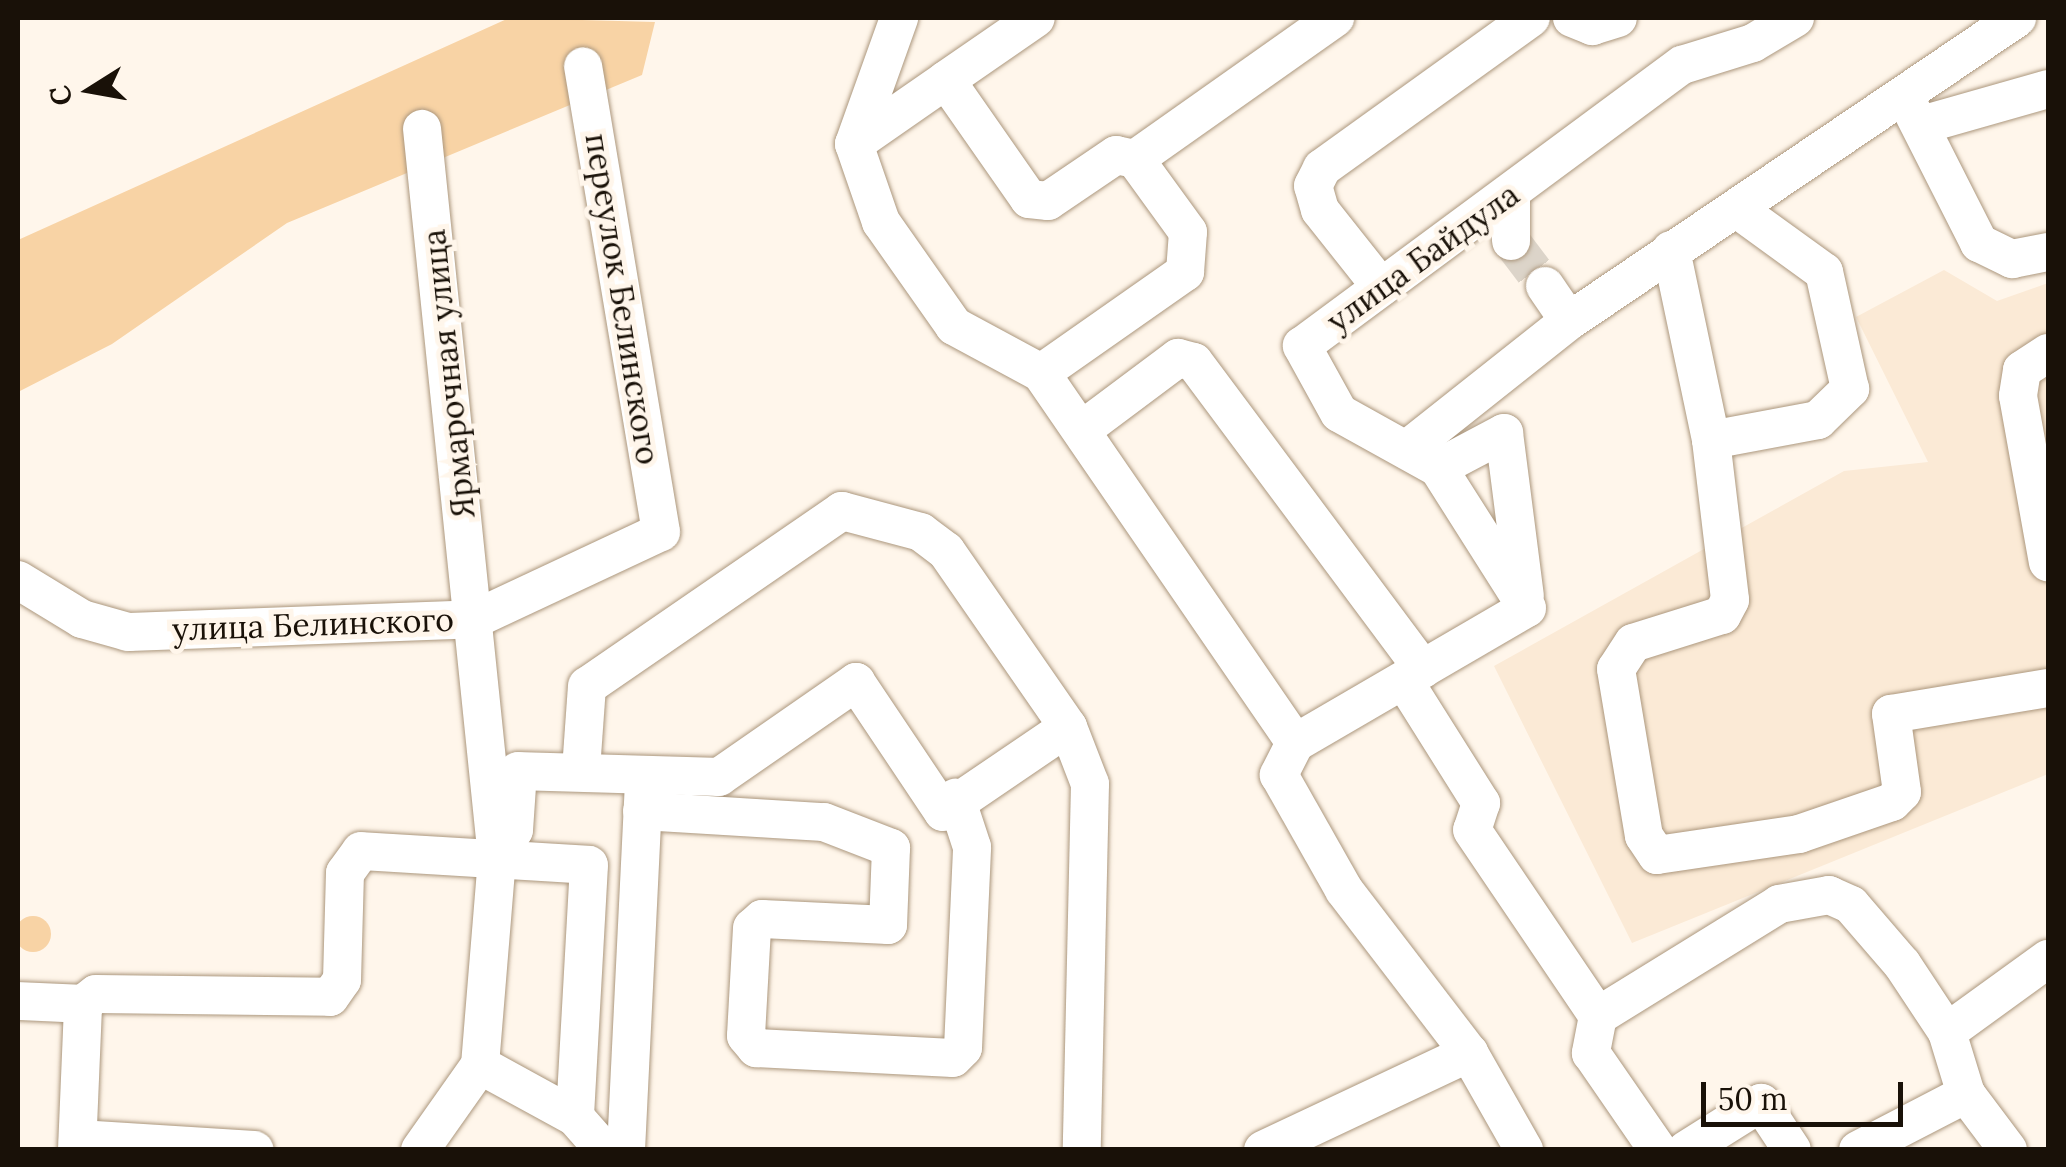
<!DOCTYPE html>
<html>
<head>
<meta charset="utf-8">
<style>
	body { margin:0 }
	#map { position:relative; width:2066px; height:1167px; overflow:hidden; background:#fff6eb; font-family:Lora,serif }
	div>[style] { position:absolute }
	.built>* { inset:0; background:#fbead6 }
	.green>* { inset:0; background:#f8d3a5 }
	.round { border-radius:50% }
	.minor-tunnel>* { height:38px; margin-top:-19px; transform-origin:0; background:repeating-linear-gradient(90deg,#dcd4c9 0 38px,transparent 0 57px) }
	.roads { filter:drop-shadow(0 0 2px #ac977d) drop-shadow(0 0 2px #ac977d) }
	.minor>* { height:38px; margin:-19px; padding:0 19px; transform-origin:19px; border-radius:19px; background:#fff }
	span { translate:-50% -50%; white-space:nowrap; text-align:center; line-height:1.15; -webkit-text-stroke:10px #fff6eb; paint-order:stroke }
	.street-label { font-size:32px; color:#191108 }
	.frame { position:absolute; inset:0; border:20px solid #191108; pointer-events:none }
	.north { position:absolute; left:40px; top:40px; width:100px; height:100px; -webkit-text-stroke:8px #fff6eb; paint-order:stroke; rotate:259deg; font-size:28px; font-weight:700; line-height:40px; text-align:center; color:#191108 }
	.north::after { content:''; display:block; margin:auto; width:35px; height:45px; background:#191108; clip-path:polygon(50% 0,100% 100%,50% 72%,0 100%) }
	.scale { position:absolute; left:1701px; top:1082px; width:202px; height:45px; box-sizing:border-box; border:5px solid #191108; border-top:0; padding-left:12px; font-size:30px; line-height:35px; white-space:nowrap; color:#191108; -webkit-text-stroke:8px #fff6eb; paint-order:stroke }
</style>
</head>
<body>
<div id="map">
	<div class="built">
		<i style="clip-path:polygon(1944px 270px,1997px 301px,2048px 283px,2048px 774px,1632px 943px,1494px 666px,1844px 471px,1928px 462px,1856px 317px)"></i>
	</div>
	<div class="green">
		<i style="clip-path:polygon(509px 18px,655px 22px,642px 75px,287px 223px,112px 344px,18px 392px,18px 240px)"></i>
		<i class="round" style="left:15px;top:916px;width:36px;height:36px"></i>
	</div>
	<div class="minor-tunnel">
		<i style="left:1511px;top:241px;width:56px;rotate:52.9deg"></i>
	</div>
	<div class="roads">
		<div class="minor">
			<i style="left:1572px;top:18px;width:22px;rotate:22deg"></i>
			<i style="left:1592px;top:26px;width:27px;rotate:-17deg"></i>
			<i style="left:946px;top:80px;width:109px;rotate:-34.6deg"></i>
			<i style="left:1905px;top:97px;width:164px;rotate:63.1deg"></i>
			<i style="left:1979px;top:243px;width:37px;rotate:26deg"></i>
			<i style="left:2012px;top:259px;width:37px;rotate:-11deg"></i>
			<i style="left:1925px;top:124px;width:128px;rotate:-15.9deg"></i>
			<i style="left:854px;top:144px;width:134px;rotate:-70.3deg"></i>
			<i style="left:1135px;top:159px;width:245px;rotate:-35.2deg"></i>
			<i style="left:1511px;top:194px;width:47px;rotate:90deg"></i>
			<i style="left:1671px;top:250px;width:194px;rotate:78.1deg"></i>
			<i style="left:1711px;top:440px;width:161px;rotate:83.2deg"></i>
			<i style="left:1730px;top:600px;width:17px;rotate:118deg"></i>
			<i style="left:1722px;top:615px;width:93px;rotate:162.5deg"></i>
			<i style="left:1633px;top:643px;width:31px;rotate:123deg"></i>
			<i style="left:1616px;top:669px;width:169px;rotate:80.5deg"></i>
			<i style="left:1644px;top:836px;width:23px;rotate:56deg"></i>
			<i style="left:1657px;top:855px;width:144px;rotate:-8.4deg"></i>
			<i style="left:1799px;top:834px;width:98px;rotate:-19deg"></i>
			<i style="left:1892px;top:802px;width:14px;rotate:-45deg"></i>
			<i style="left:1902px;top:792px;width:79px;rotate:-98deg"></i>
			<i style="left:1891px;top:714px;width:159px;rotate:-9.4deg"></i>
			<i style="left:1545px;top:286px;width:42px;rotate:55.6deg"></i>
			<i style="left:1381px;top:287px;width:98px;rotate:-128.4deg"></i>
			<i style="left:1320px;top:210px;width:25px;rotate:-106deg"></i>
			<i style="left:1313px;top:186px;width:20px;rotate:-63deg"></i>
			<i style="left:1322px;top:168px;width:257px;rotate:-35.7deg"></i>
			<i style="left:2048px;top:353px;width:31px;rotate:147deg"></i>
			<i style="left:2022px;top:370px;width:26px;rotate:99deg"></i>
			<i style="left:2018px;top:396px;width:169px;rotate:79.8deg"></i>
			<i style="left:1041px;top:373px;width:176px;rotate:-35deg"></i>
			<i style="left:1185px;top:272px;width:40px;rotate:-85.7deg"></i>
			<i style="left:1188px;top:232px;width:90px;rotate:-126deg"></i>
			<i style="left:1135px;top:159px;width:19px;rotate:-168deg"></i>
			<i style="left:1116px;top:155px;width:82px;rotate:145.9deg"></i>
			<i style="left:1048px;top:201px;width:19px;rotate:-174deg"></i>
			<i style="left:1029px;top:199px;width:145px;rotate:-124.9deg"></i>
			<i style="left:946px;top:80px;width:112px;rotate:145.2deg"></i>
			<i style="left:854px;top:144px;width:83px;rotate:70.9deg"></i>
			<i style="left:881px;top:222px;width:127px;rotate:54.9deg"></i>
			<i style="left:954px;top:326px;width:99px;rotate:28.4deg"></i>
			<i style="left:1041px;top:373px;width:449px;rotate:55.5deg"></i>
			<i style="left:1083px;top:429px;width:119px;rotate:-36.8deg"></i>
			<i style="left:1178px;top:358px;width:16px;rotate:14deg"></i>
			<i style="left:1194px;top:362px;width:383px;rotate:53.3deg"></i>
			<i style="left:1711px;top:440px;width:109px;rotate:-10.6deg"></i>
			<i style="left:1818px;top:420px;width:45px;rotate:-44.1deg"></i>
			<i style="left:1850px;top:389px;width:120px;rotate:-102.5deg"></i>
			<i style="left:1824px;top:272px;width:102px;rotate:-144.1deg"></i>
			<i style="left:1410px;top:447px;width:203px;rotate:-38.4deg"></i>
			<i style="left:1569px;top:321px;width:541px;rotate:-34.07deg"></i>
			<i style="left:1438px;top:468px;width:75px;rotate:-27.9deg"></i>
			<i style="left:1504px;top:433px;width:164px;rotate:82.7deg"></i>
			<i style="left:18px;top:580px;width:75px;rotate:31.4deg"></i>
			<i style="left:82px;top:619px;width:48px;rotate:15.8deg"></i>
			<i style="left:128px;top:632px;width:347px;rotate:-2.1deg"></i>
			<i style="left:475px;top:619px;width:205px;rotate:-25.1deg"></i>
			<i style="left:661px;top:532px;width:472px;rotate:-99.5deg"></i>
			<i style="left:1527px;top:608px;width:166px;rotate:-122.4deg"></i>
			<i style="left:1438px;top:468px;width:113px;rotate:-150.9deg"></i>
			<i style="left:1339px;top:413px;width:77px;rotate:-118.9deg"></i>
			<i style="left:1302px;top:346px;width:473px;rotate:-36.5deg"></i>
			<i style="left:1682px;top:65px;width:74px;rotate:-17.2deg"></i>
			<i style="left:1753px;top:43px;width:49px;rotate:-30.8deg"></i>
			<i style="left:1406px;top:684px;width:141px;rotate:57.8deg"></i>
			<i style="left:1481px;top:803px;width:28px;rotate:108deg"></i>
			<i style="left:1472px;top:830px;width:225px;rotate:55.9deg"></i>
			<i style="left:1598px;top:1016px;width:38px;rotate:101deg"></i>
			<i style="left:1591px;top:1053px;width:118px;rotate:55.4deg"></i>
			<i style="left:1068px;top:727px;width:61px;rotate:68.9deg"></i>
			<i style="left:1090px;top:784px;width:366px;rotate:91.3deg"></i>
			<i style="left:1295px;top:743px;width:36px;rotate:117deg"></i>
			<i style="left:1279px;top:775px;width:132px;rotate:60.5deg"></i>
			<i style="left:1344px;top:890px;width:205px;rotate:52.5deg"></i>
			<i style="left:1469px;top:1053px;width:112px;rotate:60.4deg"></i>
			<i style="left:1295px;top:743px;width:268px;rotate:-30.2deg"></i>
			<i style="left:642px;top:811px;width:182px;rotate:3.5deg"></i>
			<i style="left:824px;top:822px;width:72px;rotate:21.2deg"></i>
			<i style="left:891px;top:848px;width:77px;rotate:92.2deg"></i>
			<i style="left:888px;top:925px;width:126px;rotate:-177.3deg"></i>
			<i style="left:762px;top:919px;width:13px;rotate:138deg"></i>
			<i style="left:752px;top:928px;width:108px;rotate:93.2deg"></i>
			<i style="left:746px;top:1036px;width:16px;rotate:50deg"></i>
			<i style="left:756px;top:1048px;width:197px;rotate:2.9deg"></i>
			<i style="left:953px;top:1058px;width:14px;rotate:-45deg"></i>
			<i style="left:963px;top:1048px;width:201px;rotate:-87.4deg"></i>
			<i style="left:972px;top:847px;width:52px;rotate:-108.1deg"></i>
			<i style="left:497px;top:858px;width:33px;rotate:-59deg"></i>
			<i style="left:514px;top:830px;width:59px;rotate:-86.1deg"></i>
			<i style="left:518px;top:771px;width:201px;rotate:1.7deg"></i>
			<i style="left:719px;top:777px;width:167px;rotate:-34.7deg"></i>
			<i style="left:856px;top:682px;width:156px;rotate:56.2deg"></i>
			<i style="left:943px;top:812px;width:151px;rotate:-34.2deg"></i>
			<i style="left:1068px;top:727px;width:214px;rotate:-124.7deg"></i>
			<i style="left:946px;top:551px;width:31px;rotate:-143deg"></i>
			<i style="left:921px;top:532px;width:82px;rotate:-165.1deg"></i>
			<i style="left:842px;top:511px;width:309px;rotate:145.5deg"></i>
			<i style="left:587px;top:686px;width:84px;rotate:94.1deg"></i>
			<i style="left:18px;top:1001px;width:65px;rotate:2.6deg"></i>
			<i style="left:1598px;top:1016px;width:213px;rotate:-31.7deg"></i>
			<i style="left:1779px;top:904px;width:51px;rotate:-10.2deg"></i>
			<i style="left:1829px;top:895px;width:24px;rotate:24deg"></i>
			<i style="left:1851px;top:905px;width:78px;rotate:49.2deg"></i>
			<i style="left:1902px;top:964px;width:82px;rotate:56.5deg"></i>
			<i style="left:1947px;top:1032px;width:65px;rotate:73deg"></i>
			<i style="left:1966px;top:1094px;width:70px;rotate:53.1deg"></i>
			<i style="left:1947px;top:1032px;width:125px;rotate:-35.9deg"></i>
			<i style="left:480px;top:1065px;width:108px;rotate:28.7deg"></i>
			<i style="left:78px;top:1139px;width:177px;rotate:3.6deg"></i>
			<i style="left:77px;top:1150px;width:146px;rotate:-87.6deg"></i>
			<i style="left:83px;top:1004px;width:16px;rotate:-38deg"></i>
			<i style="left:96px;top:994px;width:234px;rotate:0.7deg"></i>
			<i style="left:330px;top:997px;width:21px;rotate:-55deg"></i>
			<i style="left:342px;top:980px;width:107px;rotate:-88.4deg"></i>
			<i style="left:345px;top:873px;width:27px;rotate:-54deg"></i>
			<i style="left:361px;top:851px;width:228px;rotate:3.5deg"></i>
			<i style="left:589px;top:865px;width:252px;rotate:93.2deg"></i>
			<i style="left:575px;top:1117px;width:44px;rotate:48.7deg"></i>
			<i style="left:420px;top:1150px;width:104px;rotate:-54.8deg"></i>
			<i style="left:480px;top:1065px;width:208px;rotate:-85.3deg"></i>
			<i style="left:497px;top:858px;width:733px;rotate:-95.87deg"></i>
			<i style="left:626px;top:1150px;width:363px;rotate:-87.2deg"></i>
			<i style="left:1263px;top:1150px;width:228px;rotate:-25.2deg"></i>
			<i style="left:1686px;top:1150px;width:89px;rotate:-32.1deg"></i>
			<i style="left:1761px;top:1103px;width:56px;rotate:56.6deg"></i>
			<i style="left:1858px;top:1150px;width:122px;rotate:-27.4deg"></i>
		</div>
	</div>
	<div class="street-label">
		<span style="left:1423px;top:258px;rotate:-36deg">улица Байдула</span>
		<span style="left:622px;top:299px;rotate:81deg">переулок Белинского</span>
		<span style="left:449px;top:374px;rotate:-96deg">Ярмарочная улица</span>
		<span style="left:313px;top:625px;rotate:-2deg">улица Белинского</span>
	</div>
	<div class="frame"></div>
	<div class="north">С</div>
	<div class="scale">50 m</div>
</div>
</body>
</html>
